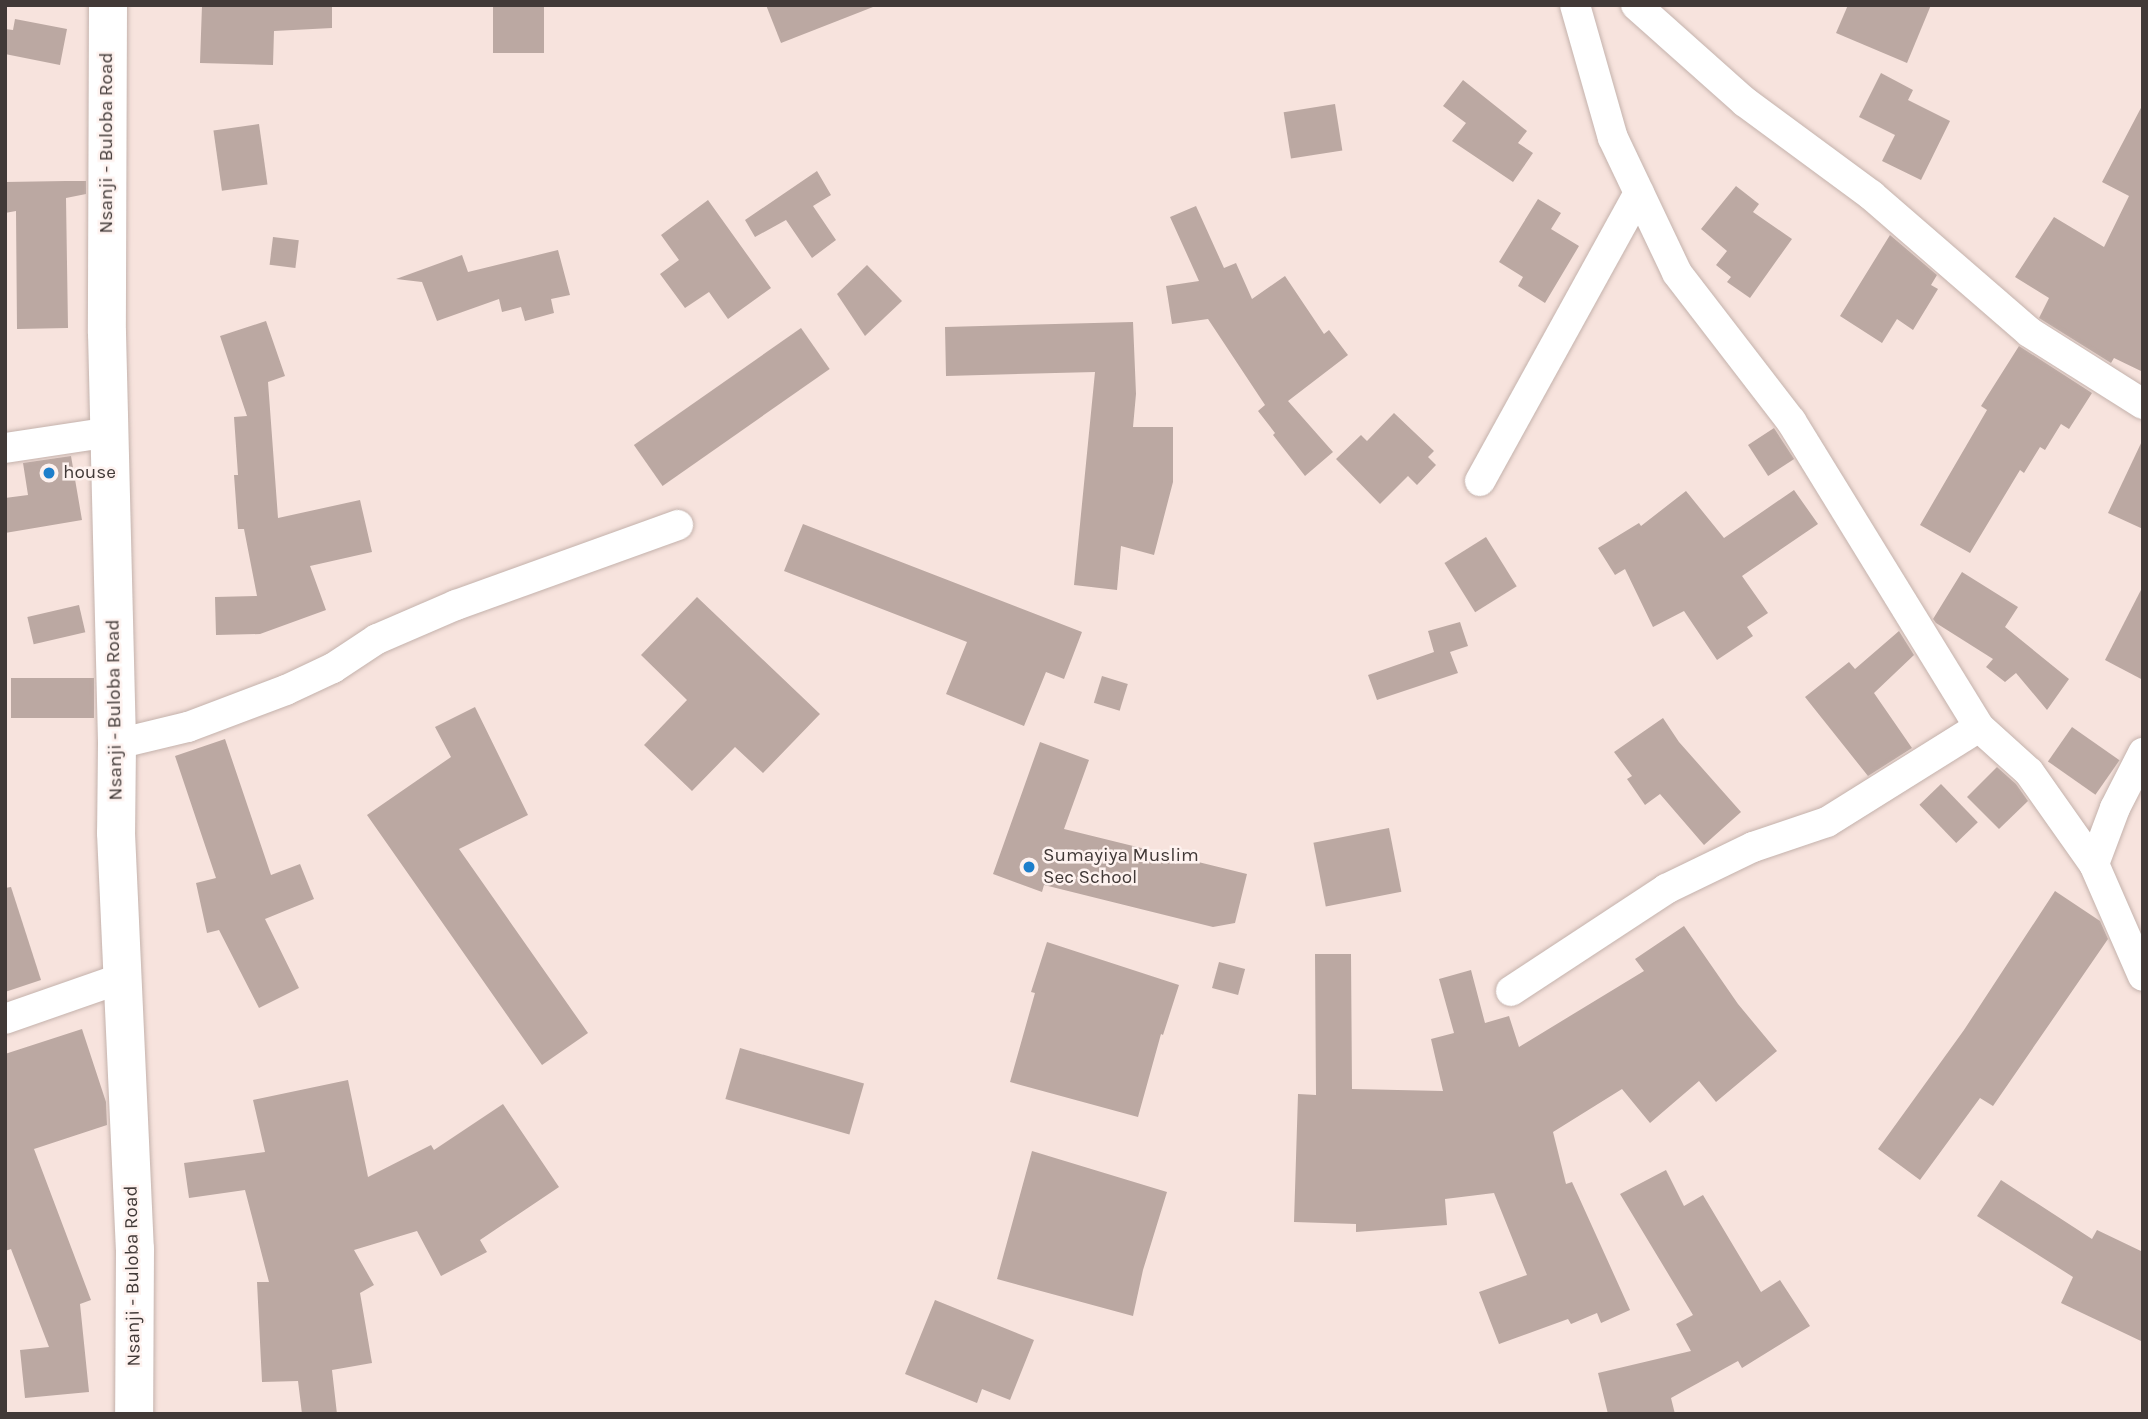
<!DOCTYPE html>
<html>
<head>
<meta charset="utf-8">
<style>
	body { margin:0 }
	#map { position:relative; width:2148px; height:1419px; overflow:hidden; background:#f7e3dd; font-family:Karla,sans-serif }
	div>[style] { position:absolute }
	.building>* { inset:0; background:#bba8a2; transform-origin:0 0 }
	.roads { filter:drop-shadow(0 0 2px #c4b2ac) drop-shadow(0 0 2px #c4b2ac) }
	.street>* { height:30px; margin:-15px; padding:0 15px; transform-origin:15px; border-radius:15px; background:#fff }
	.secondary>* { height:38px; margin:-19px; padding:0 19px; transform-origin:19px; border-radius:19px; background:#fff }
	.dots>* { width:19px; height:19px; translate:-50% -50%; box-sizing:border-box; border:4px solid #fef2ef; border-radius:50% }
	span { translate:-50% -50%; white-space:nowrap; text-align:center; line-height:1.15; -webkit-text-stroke:5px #fef2ef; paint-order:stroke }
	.street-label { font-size:19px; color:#413937 }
	.poi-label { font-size:19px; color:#413937 }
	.left { translate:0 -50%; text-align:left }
	.frame { position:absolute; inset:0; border:7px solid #413937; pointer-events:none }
</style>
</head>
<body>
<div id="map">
	<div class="building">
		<i style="clip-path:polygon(202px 5px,332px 5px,332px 28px,274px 31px,273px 65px,200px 63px)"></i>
		<i style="left:493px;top:5px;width:51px;height:48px"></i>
		<i style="clip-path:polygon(766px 5px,872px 5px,873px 7px,781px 43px)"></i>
		<i style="clip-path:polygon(1848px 5px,1931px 5px,1907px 63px,1836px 33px)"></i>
		<i style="clip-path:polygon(15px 19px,67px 29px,60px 65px,5px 54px,5px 29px,13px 30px)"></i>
		<i style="clip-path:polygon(1881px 73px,1913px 90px,1908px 100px,1950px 121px,1921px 180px,1882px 161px,1895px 135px,1859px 117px)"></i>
		<i style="clip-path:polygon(1463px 80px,1527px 131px,1518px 143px,1533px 153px,1513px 182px,1452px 141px,1466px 123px,1443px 106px)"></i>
		<i style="left:1335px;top:104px;width:47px;height:52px;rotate:81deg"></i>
		<i style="clip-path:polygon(2143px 104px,2143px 372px,2114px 358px,2111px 363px,2039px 318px,2049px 298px,2015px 277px,2054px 217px,2104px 247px,2129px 196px,2102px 182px)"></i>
		<i style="left:259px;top:124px;width:61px;height:46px;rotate:82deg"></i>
		<i style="clip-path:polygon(817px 171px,831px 195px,813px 206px,836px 240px,812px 258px,786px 220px,755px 237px,745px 220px)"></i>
		<i style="clip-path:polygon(66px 181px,86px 181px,86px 194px,66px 198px,68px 328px,17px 329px,16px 211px,5px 213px,5px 182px)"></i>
		<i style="clip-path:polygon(1736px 186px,1759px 204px,1753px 212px,1792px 239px,1750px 298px,1727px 282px,1731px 277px,1716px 265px,1727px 251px,1701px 229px)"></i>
		<i style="clip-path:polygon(1538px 199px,1561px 213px,1551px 229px,1579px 246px,1545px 303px,1518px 286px,1523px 277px,1499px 262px)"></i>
		<i style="clip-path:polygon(708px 200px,771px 288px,728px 319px,709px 292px,685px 308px,660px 274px,679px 260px,661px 235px)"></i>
		<i style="clip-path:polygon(1196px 206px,1224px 268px,1236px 263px,1252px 299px,1285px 276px,1324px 334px,1329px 330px,1348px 355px,1288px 401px,1333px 452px,1305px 476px,1273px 435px,1275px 433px,1258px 411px,1265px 405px,1208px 319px,1172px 324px,1166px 286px,1199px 281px,1170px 217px)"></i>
		<i style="clip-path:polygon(1890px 235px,1937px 275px,1931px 285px,1938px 289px,1913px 330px,1897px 319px,1882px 343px,1840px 316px)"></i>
		<i style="left:273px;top:237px;width:26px;height:28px;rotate:7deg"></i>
		<i style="clip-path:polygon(558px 250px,570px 295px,551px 299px,554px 313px,525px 321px,521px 307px,502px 312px,499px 299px,437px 321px,422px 282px,396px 279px,462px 255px,468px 272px)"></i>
		<i style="clip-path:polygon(867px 265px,902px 301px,865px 336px,837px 294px)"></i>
		<i style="clip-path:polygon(266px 321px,285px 376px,268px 382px,278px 518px,360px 500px,372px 552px,310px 566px,326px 610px,260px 634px,216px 635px,215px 597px,257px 596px,244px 529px,238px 529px,234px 475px,238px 475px,234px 417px,247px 416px,220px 336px)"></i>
		<i style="clip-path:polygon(1133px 322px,1136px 394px,1133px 427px,1173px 427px,1173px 482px,1154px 555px,1121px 546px,1117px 590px,1074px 585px,1095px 372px,946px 376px,945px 327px)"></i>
		<i style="left:801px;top:328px;width:50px;height:204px;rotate:55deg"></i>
		<i style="clip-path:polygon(2019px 346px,2092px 393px,2069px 429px,2061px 424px,2045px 450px,2040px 447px,2024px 473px,2020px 470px,1970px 553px,1920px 525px,1987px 410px,1981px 406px)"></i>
		<i style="clip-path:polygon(1394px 413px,1434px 451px,1428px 457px,1436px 465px,1417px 485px,1408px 476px,1380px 504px,1336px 459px,1361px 435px,1367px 441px)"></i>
		<i style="left:1774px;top:428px;width:37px;height:31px;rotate:57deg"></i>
		<i style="clip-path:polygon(2143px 439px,2143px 529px,2108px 513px)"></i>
		<i style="clip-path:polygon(71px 456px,82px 520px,5px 533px,5px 498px,28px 495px,23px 463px)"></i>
		<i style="clip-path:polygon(1794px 490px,1818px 524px,1742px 576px,1768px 613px,1747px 627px,1753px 636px,1717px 660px,1684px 611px,1653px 627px,1625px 569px,1615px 575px,1598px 548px,1639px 523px,1641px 526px,1686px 491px,1724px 538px)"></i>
		<i style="clip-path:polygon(803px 524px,1082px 632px,1064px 679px,1046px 672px,1024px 726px,946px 694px,967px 642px,784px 571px)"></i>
		<i style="left:1486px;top:537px;width:58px;height:49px;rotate:58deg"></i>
		<i style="clip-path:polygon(1962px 572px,2018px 607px,2005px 627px,2069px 679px,2047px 710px,2016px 673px,2005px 682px,1986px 667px,1993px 659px,1936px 623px,1933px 619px)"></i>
		<i style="clip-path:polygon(2143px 586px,2143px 680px,2105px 660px)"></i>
		<i style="clip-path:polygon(697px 597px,820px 714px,763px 773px,735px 747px,692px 791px,644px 745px,687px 700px,641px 655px)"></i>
		<i style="left:79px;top:605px;width:28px;height:53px;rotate:77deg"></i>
		<i style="clip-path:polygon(1460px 622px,1468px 646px,1450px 652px,1458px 673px,1377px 700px,1368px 675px,1434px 652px,1428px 631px)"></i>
		<i style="clip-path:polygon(1899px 631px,1914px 655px,1874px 693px,1912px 748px,1868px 776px,1805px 697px,1849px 662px,1855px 669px)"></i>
		<i style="left:1102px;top:676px;width:27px;height:28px;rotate:17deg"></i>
		<i style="left:11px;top:678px;width:83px;height:40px"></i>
		<i style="clip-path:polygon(475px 707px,528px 815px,459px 849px,588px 1033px,542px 1065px,367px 815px,451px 757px,435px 727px)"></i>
		<i style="clip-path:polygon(1663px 718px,1679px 742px,1741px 812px,1704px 845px,1660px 794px,1645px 805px,1627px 779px,1632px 776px,1614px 752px)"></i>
		<i style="left:2072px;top:727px;width:58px;height:42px;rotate:35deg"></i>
		<i style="clip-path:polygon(225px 739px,271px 875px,300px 864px,314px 899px,265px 919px,299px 988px,259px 1008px,219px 930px,207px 933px,196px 883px,216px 878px,175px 756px)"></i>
		<i style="clip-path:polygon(1040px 742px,1089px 760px,1064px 829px,1247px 874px,1235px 923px,1213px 927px,1044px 885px,1042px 892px,993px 874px)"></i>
		<i style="clip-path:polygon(1997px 767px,2016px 784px,2028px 801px,1999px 829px,1967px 797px)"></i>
		<i style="left:1941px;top:784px;width:53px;height:30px;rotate:46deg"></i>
		<i style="left:1389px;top:828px;width:65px;height:77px;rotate:79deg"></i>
		<i style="clip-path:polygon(11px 887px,41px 980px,5px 992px,5px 888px)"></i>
		<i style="clip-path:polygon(2055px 891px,2100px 921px,2108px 939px,1993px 1106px,1980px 1098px,1920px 1180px,1878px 1149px,1964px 1030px)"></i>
		<i style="clip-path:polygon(1684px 926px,1738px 1004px,1777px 1051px,1716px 1102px,1699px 1081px,1650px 1123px,1622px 1089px,1553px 1132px,1566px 1184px,1572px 1182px,1630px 1310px,1601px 1323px,1597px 1313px,1571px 1324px,1568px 1319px,1499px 1344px,1479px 1292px,1527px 1275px,1494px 1193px,1445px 1199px,1447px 1225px,1356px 1232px,1356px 1224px,1294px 1222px,1298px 1094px,1316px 1095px,1315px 954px,1351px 954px,1352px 1089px,1443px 1091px,1431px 1039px,1454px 1033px,1439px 979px,1471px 970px,1485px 1023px,1509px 1016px,1519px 1047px,1644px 971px,1635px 959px)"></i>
		<i style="clip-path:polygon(1047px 942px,1179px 985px,1163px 1035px,1161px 1034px,1138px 1117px,1010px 1082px,1035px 993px,1031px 992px)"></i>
		<i style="left:1219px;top:962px;width:27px;height:27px;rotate:15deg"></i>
		<i style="clip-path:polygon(82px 1029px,106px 1102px,107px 1125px,34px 1149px,91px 1300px,80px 1304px,89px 1392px,25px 1398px,20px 1350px,49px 1347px,11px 1249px,5px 1251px,5px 1054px)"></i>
		<i style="left:740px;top:1048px;width:129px;height:53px;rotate:16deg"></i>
		<i style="clip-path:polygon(348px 1080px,368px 1177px,431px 1145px,434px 1150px,503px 1104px,559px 1187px,480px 1240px,487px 1252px,441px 1276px,417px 1231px,354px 1250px,374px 1285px,360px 1293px,372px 1363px,332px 1370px,337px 1414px,302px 1414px,298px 1381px,262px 1382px,257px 1282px,269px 1282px,245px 1190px,189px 1198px,184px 1163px,265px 1152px,253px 1100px)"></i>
		<i style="clip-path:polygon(1032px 1151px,1167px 1192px,1143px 1270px,1133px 1316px,997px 1279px)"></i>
		<i style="clip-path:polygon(1666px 1170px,1684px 1206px,1703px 1195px,1761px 1292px,1780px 1280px,1810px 1326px,1742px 1368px,1738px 1361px,1671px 1398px,1675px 1414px,1608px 1414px,1598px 1373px,1691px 1351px,1676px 1324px,1693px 1315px,1620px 1194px)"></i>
		<i style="clip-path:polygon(2001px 1180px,2092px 1239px,2097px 1230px,2143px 1252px,2143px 1342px,2061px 1303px,2073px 1277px,1977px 1216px)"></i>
		<i style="clip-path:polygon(935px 1300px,1034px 1340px,1010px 1400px,982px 1389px,977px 1403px,905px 1374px)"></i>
	</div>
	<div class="roads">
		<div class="street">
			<i style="left:1575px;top:5px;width:138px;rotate:74.1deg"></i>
			<i style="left:1613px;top:138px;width:149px;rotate:64.6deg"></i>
			<i style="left:1677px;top:273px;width:187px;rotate:52.4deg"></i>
			<i style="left:1791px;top:421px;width:359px;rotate:58.4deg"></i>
			<i style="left:1979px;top:727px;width:67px;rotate:42deg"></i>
			<i style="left:2029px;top:772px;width:113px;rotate:54.8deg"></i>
			<i style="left:2094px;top:864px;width:122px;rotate:66.4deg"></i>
			<i style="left:1636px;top:5px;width:146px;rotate:41.7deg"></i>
			<i style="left:1745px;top:102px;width:157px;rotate:36.4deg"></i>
			<i style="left:1871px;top:195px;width:209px;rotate:40.9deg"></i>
			<i style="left:2029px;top:332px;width:135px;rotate:32.3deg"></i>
			<i style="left:5px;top:448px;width:107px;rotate:-8.6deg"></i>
			<i style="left:1480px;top:481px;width:329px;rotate:-61.1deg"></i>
			<i style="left:117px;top:744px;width:73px;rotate:-13.5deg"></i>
			<i style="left:188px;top:727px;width:105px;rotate:-20.7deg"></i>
			<i style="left:286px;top:690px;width:52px;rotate:-25.1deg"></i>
			<i style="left:333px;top:668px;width:53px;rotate:-33.4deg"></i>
			<i style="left:377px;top:639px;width:86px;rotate:-23.3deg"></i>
			<i style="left:456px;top:605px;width:236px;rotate:-19.8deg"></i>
			<i style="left:2094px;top:864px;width:60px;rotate:-69.4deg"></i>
			<i style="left:2115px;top:808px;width:62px;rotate:-63deg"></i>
			<i style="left:1511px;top:991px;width:186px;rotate:-33.3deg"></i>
			<i style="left:1666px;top:889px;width:97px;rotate:-25.8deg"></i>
			<i style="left:1753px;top:847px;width:78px;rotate:-18.7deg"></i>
			<i style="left:1827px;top:822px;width:179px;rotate:-32deg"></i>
			<i style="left:5px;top:1019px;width:127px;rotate:-19.3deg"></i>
		</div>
		<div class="secondary">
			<i style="left:108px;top:5px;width:328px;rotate:90.2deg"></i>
			<i style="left:107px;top:333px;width:411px;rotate:88.6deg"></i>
			<i style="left:117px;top:744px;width:89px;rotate:90.6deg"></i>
			<i style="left:116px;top:833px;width:416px;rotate:87.4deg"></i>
			<i style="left:135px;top:1249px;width:165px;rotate:90.3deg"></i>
		</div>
	</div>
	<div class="dots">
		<i style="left:49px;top:473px;background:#1e7fcb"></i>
		<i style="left:1029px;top:867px;background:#1e7fcb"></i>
	</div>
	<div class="street-label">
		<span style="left:107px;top:143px;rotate:-90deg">Nsanji - Buloba Road</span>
		<span style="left:115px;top:710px;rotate:-91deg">Nsanji - Buloba Road</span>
		<span style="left:133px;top:1276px;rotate:-91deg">Nsanji - Buloba Road</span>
	</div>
	<div class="poi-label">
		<span class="left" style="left:63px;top:473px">house</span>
		<span class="left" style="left:1043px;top:867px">Sumayiya Muslim<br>Sec School</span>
	</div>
	<div class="frame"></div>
</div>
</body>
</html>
